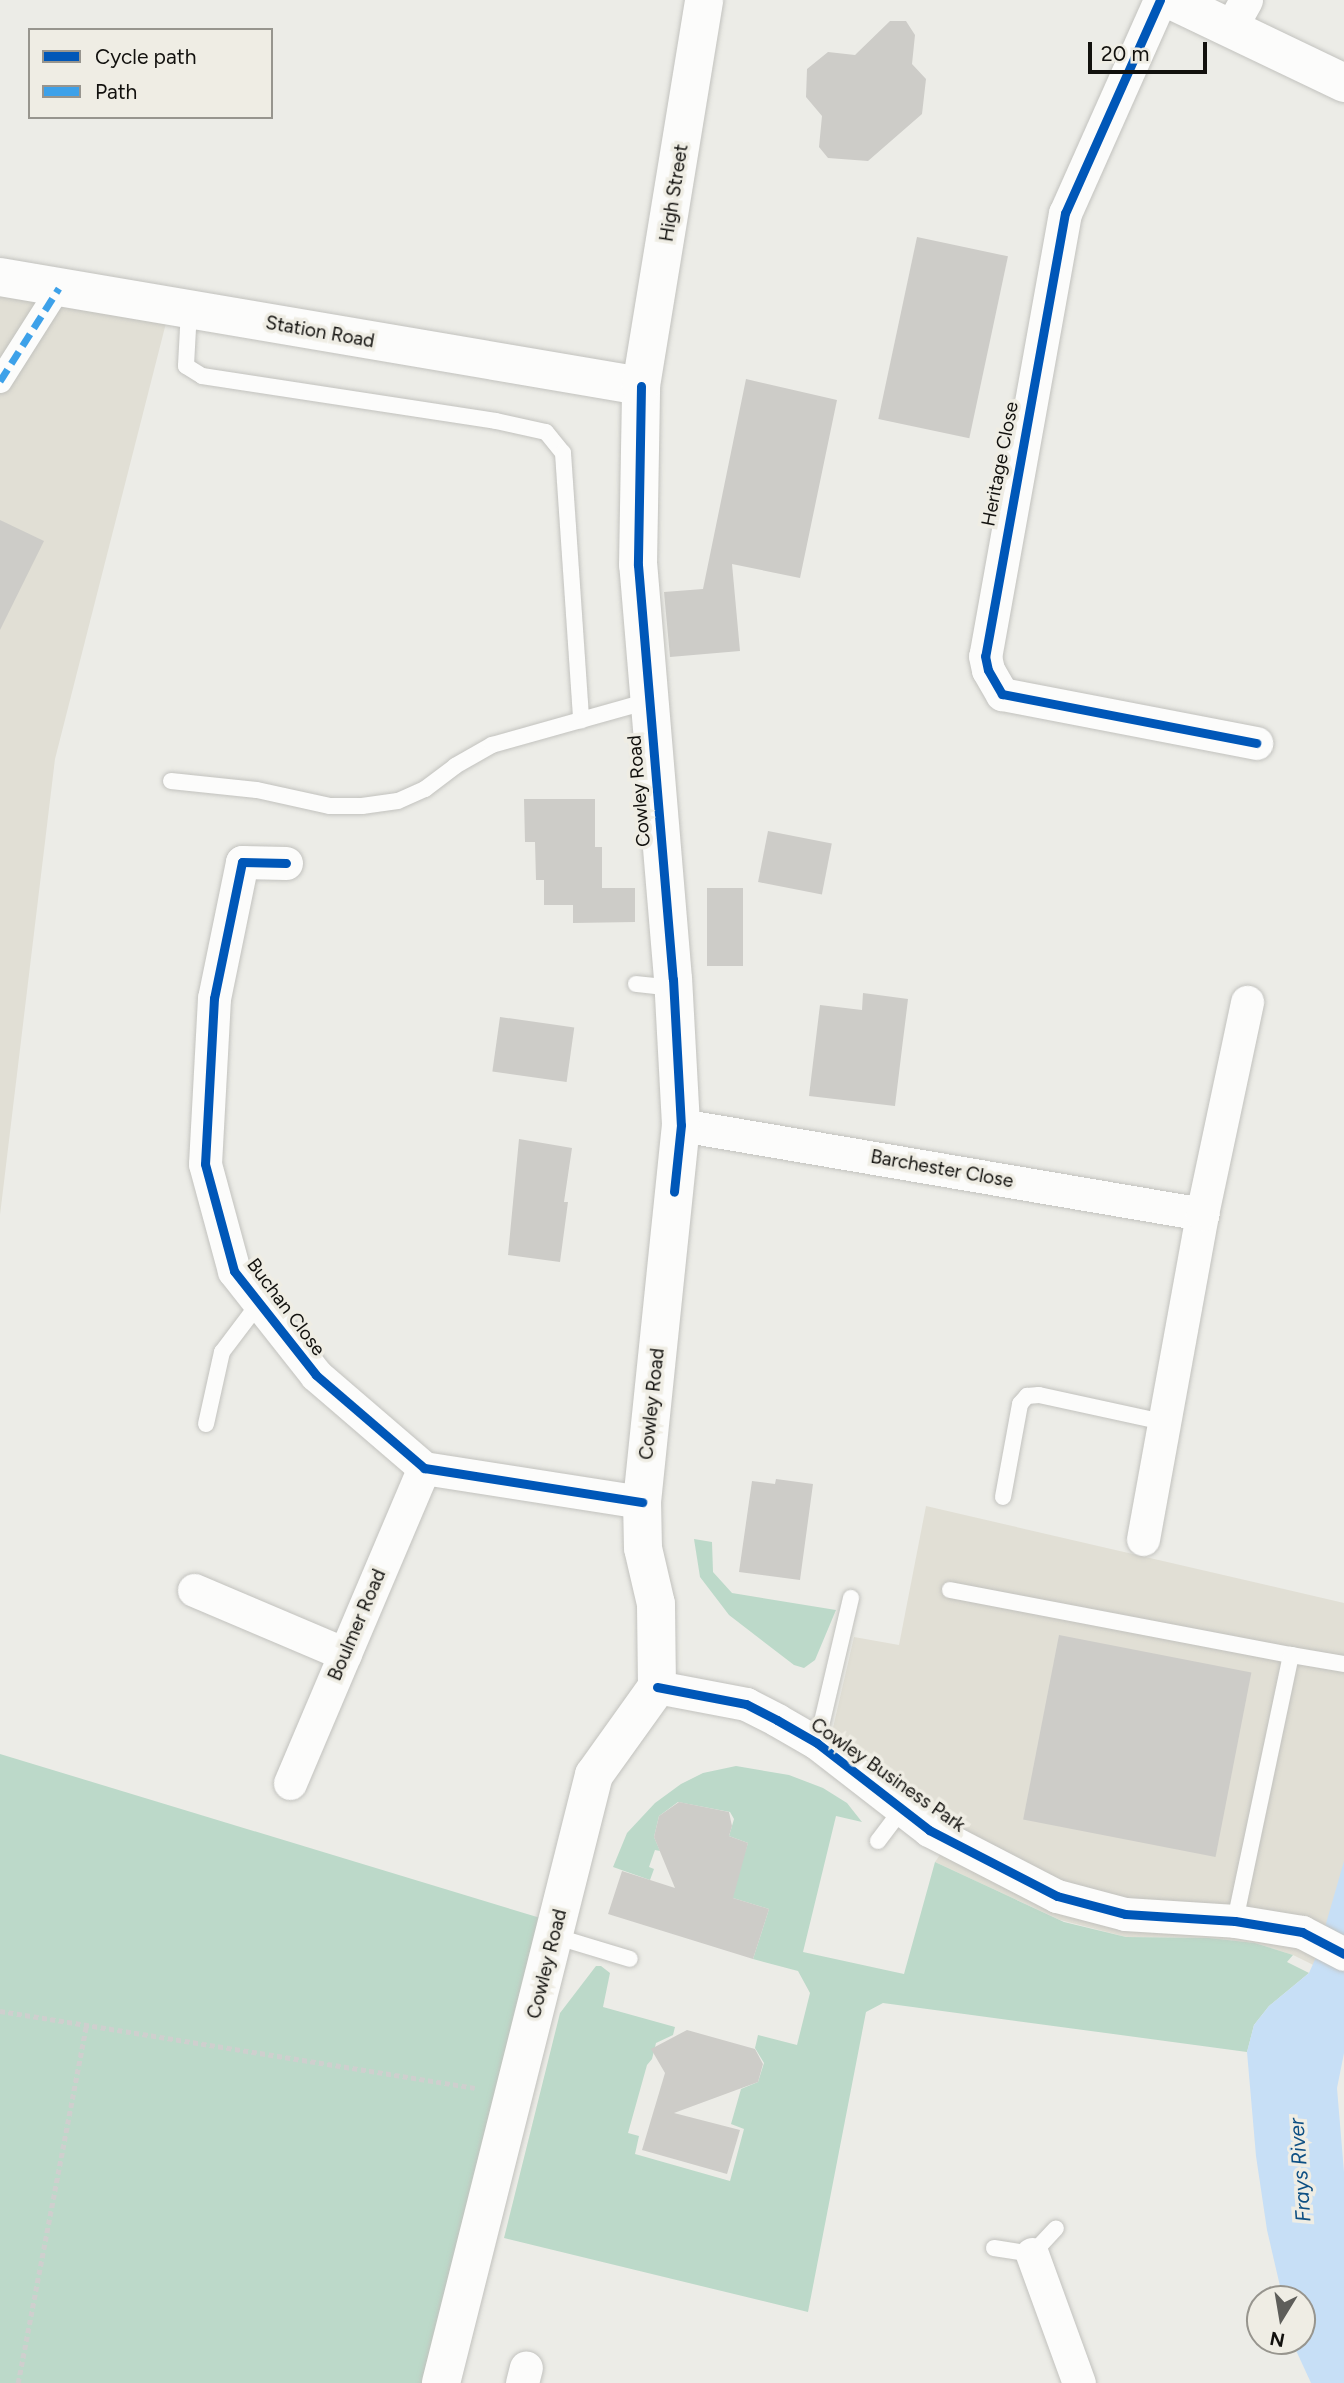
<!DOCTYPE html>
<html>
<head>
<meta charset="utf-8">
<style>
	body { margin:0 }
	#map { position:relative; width:1344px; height:2383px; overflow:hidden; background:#ecece7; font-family:Figtree,sans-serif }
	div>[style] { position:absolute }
	.built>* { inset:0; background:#e1dfd5 }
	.green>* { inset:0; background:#bcd9c9 }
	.water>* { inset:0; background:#c7dff6 }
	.building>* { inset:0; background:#cdccc8; transform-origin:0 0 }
	.path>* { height:4.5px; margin-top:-2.25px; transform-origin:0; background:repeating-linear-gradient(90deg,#cfcfce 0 5px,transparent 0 8.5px) }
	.roads { filter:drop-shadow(0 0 2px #c2c2be) drop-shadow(0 0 2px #c2c2be) }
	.service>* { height:16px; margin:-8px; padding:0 8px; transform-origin:8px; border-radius:8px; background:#fcfcfb }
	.pedestrian>* { height:24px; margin:-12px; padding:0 12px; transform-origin:12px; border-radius:12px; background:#fcfcfb }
	.minor>* { height:33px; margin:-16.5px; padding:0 16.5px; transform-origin:16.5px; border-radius:16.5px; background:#fcfcfb }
	.tertiary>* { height:38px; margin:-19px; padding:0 19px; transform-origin:19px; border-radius:19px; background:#fcfcfb }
	.secondary>* { height:38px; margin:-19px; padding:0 19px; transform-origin:19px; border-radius:19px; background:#fcfcfb }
	.primary>* { height:38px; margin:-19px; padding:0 19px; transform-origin:19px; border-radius:19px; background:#fcfcfb }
	.quiet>* { height:7px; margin-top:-3.5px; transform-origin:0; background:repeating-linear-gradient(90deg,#3da1e9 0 14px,transparent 0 21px) }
	.cycleway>* { height:9px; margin:-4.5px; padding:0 4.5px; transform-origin:4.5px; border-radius:4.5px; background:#0057b8 }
	span { translate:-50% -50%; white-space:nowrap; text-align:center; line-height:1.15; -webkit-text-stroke:7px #efede4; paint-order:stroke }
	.street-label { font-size:19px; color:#12110e }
	.water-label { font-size:21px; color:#0d4f83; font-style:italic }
	.legend { position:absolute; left:28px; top:28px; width:245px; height:91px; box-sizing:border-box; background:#efede4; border:2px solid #97958e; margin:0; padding:9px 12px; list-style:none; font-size:21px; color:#12110e }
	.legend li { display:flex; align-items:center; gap:14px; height:35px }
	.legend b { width:35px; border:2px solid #97958e }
	.north { position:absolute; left:1246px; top:2285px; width:70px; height:70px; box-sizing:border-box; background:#efede4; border:2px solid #97958e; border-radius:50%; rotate:191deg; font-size:19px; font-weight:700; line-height:28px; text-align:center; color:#12110e }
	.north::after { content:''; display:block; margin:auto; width:24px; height:32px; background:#5e5e5a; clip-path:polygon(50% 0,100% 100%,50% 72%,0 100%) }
	.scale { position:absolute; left:1088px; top:42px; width:119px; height:32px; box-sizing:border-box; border:4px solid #12110e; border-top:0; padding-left:9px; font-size:21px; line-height:24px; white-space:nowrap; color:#12110e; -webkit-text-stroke:5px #efede4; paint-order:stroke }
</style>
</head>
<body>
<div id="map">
	<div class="built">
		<i style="clip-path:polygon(0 277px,166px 323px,55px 759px,0 1215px)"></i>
		<i style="clip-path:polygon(926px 1506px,1344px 1603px,1344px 1980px,1293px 1955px,1255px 1943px,1208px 1938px,1126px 1937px,1060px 1920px,935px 1862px,952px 1837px,829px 1745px,854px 1637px,899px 1645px)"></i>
	</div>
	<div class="green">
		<i style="clip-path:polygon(694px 1539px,712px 1542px,713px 1572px,732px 1593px,836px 1610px,815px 1660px,804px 1668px,794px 1665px,729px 1615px,700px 1577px)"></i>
		<i style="clip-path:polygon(0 1754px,557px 1923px,435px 2383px,0 2383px)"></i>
		<i style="clip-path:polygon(736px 1766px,789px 1775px,823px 1788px,847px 1803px,862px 1822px,836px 1816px,803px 1952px,904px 1974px,935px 1862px,1064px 1922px,1126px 1937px,1209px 1938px,1255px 1943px,1293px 1955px,1287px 1962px,1309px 1973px,1269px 2006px,1254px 2025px,1247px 2052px,883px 2003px,866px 2012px,808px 2312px,504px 2238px,560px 2013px,596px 1966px,601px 1966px,610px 1973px,603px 2007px,675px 2027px,673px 2035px,656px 2043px,652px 2059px,647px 2065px,628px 2133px,639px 2136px,635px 2154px,730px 2181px,744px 2129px,731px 2124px,741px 2089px,758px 2082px,764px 2063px,755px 2048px,758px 2035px,797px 2045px,810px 1993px,798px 1971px,753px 1959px,769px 1909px,710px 1891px,745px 1852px,748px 1843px,729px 1836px,734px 1819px,730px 1812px,678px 1802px,659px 1816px,654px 1837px,660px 1851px,655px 1850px,649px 1867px,654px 1869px,650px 1880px,613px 1867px,627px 1833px,655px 1803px,681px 1784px,703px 1773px)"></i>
	</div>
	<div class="water">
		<i style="clip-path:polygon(1344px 1861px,1344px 1944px,1323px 1934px)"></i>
		<i style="clip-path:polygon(1317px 1955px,1344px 1968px,1344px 2053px,1337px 2088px,1344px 2172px,1344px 2383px,1311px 2383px,1294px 2346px,1293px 2341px,1302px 2341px,1302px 2299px,1283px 2299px,1267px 2230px,1256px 2156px,1247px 2052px,1254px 2025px,1269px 2006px,1309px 1973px)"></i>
	</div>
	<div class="building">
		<i style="clip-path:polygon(890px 21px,906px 21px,915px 35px,912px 64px,926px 79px,922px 114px,868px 161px,828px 158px,819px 147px,822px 116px,806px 97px,807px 69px,828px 52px,855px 55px)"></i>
		<i style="left:917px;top:237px;width:93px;height:186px;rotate:12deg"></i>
		<i style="clip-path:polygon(746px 379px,837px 400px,800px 578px,732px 564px,740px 651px,670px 657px,664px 592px,703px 589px)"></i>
		<i style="clip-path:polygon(0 520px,44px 541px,0 630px)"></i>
		<i style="clip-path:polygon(524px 799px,595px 799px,595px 847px,602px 847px,602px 888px,635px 888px,635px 922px,573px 923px,573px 905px,544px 905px,544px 880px,536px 880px,535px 842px,525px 842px)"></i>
		<i style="left:768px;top:831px;width:65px;height:52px;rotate:11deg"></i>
		<i style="left:707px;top:888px;width:36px;height:78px"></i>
		<i style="clip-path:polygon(863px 993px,908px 999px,895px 1106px,809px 1096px,820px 1005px,862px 1010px)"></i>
		<i style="left:500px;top:1017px;width:75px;height:55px;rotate:8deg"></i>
		<i style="clip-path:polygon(519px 1139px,572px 1148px,564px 1202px,568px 1202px,560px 1262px,508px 1255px)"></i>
		<i style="clip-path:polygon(776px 1479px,813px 1484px,800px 1580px,739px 1572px,752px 1481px,775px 1484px)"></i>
		<i style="left:1059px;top:1635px;width:196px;height:188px;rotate:11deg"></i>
		<i style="clip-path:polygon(679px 1802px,729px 1812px,732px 1826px,729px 1836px,748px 1843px,733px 1898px,769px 1909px,753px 1959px,608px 1914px,622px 1871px,675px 1888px,654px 1837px,659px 1816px)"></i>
		<i style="clip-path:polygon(687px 2030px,755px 2049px,763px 2064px,758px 2082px,674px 2113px,740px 2130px,727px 2174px,642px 2150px,665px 2073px,651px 2049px)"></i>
	</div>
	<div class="path">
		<i style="left:0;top:2011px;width:481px;rotate:9.2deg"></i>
		<i style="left:18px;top:2383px;width:364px;rotate:-79.2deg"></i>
	</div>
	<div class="roads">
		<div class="service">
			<i style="left:189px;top:310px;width:56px;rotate:93.1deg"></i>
			<i style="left:186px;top:366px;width:19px;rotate:32deg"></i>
			<i style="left:202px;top:376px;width:297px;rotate:8.7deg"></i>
			<i style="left:496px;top:421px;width:51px;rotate:12.4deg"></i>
			<i style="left:546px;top:432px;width:27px;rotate:51deg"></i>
			<i style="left:563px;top:453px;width:268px;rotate:86.1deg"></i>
			<i style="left:171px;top:781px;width:86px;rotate:6deg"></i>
			<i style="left:257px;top:790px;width:75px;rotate:12.4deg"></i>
			<i style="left:330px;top:806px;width:32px"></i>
			<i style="left:362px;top:806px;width:36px;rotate:-8deg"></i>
			<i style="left:398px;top:801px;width:30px;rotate:-24deg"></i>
			<i style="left:425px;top:789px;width:38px;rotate:-37deg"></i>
			<i style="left:455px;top:766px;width:43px;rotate:-29.6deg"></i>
			<i style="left:492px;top:745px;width:163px;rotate:-15.7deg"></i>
			<i style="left:636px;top:984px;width:37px;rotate:6deg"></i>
			<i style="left:206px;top:1424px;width:74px;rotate:-77.5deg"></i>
			<i style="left:222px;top:1352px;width:61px;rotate:-52.9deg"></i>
			<i style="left:1003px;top:1497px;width:95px;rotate:-79.6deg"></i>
			<i style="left:1020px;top:1404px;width:11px;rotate:-49deg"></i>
			<i style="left:1027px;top:1396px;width:12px;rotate:-5deg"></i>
			<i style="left:1039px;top:1395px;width:127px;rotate:12.3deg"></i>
			<i style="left:950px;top:1590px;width:347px;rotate:10.8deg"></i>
			<i style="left:1291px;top:1655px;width:272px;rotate:101.9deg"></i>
			<i style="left:1291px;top:1655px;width:54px;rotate:9.6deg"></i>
			<i style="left:817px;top:1743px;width:149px;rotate:-76.8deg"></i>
			<i style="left:878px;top:1841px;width:39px;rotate:-53deg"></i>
			<i style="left:554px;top:1936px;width:79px;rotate:16.8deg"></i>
			<i style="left:994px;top:2248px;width:38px;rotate:9deg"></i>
			<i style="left:1032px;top:2254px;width:35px;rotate:-47deg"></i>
		</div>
		<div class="pedestrian">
			<i style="left:0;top:381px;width:110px;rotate:-57.6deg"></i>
		</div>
		<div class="minor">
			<i style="left:1160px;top:0;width:233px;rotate:114deg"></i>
			<i style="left:1065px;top:213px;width:450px;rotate:100.2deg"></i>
			<i style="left:985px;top:656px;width:14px;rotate:78deg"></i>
			<i style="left:988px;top:670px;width:28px;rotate:60deg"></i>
			<i style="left:1002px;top:694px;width:259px;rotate:10.9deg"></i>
			<i style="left:1231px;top:27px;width:31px;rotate:-61deg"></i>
			<i style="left:286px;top:863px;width:44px;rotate:-178.7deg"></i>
			<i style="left:242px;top:862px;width:139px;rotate:101.6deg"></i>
			<i style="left:214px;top:998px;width:166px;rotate:93.1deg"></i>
			<i style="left:205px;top:1164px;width:111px;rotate:74.8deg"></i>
			<i style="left:234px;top:1271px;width:132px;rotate:51.7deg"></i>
			<i style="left:316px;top:1375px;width:143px;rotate:40.7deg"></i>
			<i style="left:424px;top:1468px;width:221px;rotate:8.9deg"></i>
			<i style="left:681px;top:1125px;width:529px;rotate:9.69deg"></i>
			<i style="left:1143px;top:1539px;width:330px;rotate:-79.7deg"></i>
			<i style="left:1202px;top:1214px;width:217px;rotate:-78deg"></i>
			<i style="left:194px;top:1590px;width:164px;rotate:23deg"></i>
			<i style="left:657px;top:1687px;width:91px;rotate:10.8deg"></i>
			<i style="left:746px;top:1704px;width:35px;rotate:27deg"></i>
			<i style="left:777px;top:1720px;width:46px;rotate:29.9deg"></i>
			<i style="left:817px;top:1743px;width:142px;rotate:37.8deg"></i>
			<i style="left:929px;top:1830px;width:144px;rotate:27.3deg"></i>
			<i style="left:1057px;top:1896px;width:70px;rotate:14.8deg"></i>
			<i style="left:1125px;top:1914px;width:110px;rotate:3.6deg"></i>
			<i style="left:1235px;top:1921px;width:68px;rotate:9.3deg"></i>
			<i style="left:1302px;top:1932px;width:47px;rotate:27.6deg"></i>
			<i style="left:290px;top:1783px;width:342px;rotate:-67deg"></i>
			<i style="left:1032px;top:2254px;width:137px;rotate:70deg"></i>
			<i style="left:522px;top:2383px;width:16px;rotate:-76deg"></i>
		</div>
		<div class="tertiary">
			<i style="left:0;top:277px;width:650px;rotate:9.65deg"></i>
		</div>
		<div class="secondary">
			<i style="left:1171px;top:0;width:192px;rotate:25.6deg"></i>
		</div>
		<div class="primary">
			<i style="left:441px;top:2383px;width:627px;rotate:-75.88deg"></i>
			<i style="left:594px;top:1775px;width:108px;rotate:-54.4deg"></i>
			<i style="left:657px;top:1687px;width:83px;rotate:-90.7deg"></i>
			<i style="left:656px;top:1604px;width:57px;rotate:-103.1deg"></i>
			<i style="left:643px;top:1548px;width:46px;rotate:-91.2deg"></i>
			<i style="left:642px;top:1502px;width:379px;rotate:-84.1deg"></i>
			<i style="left:681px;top:1125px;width:146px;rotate:-93.1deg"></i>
			<i style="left:673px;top:979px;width:415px;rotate:-94.8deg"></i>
			<i style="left:638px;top:565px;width:179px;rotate:-89deg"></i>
			<i style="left:641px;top:386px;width:391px;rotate:-80.7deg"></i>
		</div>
	</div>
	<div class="quiet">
		<i style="left:0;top:381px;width:110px;rotate:-57.6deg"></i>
	</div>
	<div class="cycleway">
		<i style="left:1160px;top:0;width:233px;rotate:114deg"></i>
		<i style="left:1065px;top:213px;width:450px;rotate:100.2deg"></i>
		<i style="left:985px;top:656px;width:14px;rotate:78deg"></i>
		<i style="left:988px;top:670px;width:28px;rotate:60deg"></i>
		<i style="left:1002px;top:694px;width:259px;rotate:10.9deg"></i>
		<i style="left:641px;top:386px;width:179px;rotate:91deg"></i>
		<i style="left:638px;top:565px;width:415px;rotate:85.2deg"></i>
		<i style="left:673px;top:979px;width:146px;rotate:86.9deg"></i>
		<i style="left:681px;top:1125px;width:67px;rotate:96deg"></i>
		<i style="left:286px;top:863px;width:44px;rotate:-178.7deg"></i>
		<i style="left:242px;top:862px;width:139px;rotate:101.6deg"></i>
		<i style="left:214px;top:998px;width:166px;rotate:93.1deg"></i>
		<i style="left:205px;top:1164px;width:111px;rotate:74.8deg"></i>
		<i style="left:234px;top:1271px;width:132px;rotate:51.7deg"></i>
		<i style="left:316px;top:1375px;width:143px;rotate:40.7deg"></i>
		<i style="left:424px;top:1468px;width:221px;rotate:8.9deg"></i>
		<i style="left:657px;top:1687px;width:91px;rotate:10.8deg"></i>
		<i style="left:746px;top:1704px;width:35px;rotate:27deg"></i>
		<i style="left:777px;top:1720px;width:46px;rotate:29.9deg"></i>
		<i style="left:817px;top:1743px;width:142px;rotate:37.8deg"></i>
		<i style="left:929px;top:1830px;width:144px;rotate:27.3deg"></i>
		<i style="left:1057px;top:1896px;width:70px;rotate:14.8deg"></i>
		<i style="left:1125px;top:1914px;width:110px;rotate:3.6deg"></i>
		<i style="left:1235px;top:1921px;width:68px;rotate:9.3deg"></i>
		<i style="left:1302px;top:1932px;width:47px;rotate:27.6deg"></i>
	</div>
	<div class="street-label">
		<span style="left:674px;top:193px;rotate:-81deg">High Street</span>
		<span style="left:320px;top:332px;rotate:10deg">Station Road</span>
		<span style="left:1000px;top:464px;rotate:-79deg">Heritage Close</span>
		<span style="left:639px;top:791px;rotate:-95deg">Cowley Road</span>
		<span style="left:942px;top:1169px;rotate:10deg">Barchester Close</span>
		<span style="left:286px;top:1307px;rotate:53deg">Buchan Close</span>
		<span style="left:652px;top:1404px;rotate:-84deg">Cowley Road</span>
		<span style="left:357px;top:1625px;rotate:-67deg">Boulmer Road</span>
		<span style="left:888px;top:1775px;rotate:35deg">Cowley Business Park</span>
		<span style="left:547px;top:1964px;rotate:-76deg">Cowley Road</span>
	</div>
	<div class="water-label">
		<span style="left:1300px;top:2170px;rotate:-94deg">Frays River</span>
	</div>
	<ul class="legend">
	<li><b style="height:9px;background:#0057b8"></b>Cycle path</li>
	<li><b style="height:9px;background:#3da1e9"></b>Path</li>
	</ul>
	<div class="north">N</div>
	<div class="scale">20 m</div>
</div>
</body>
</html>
